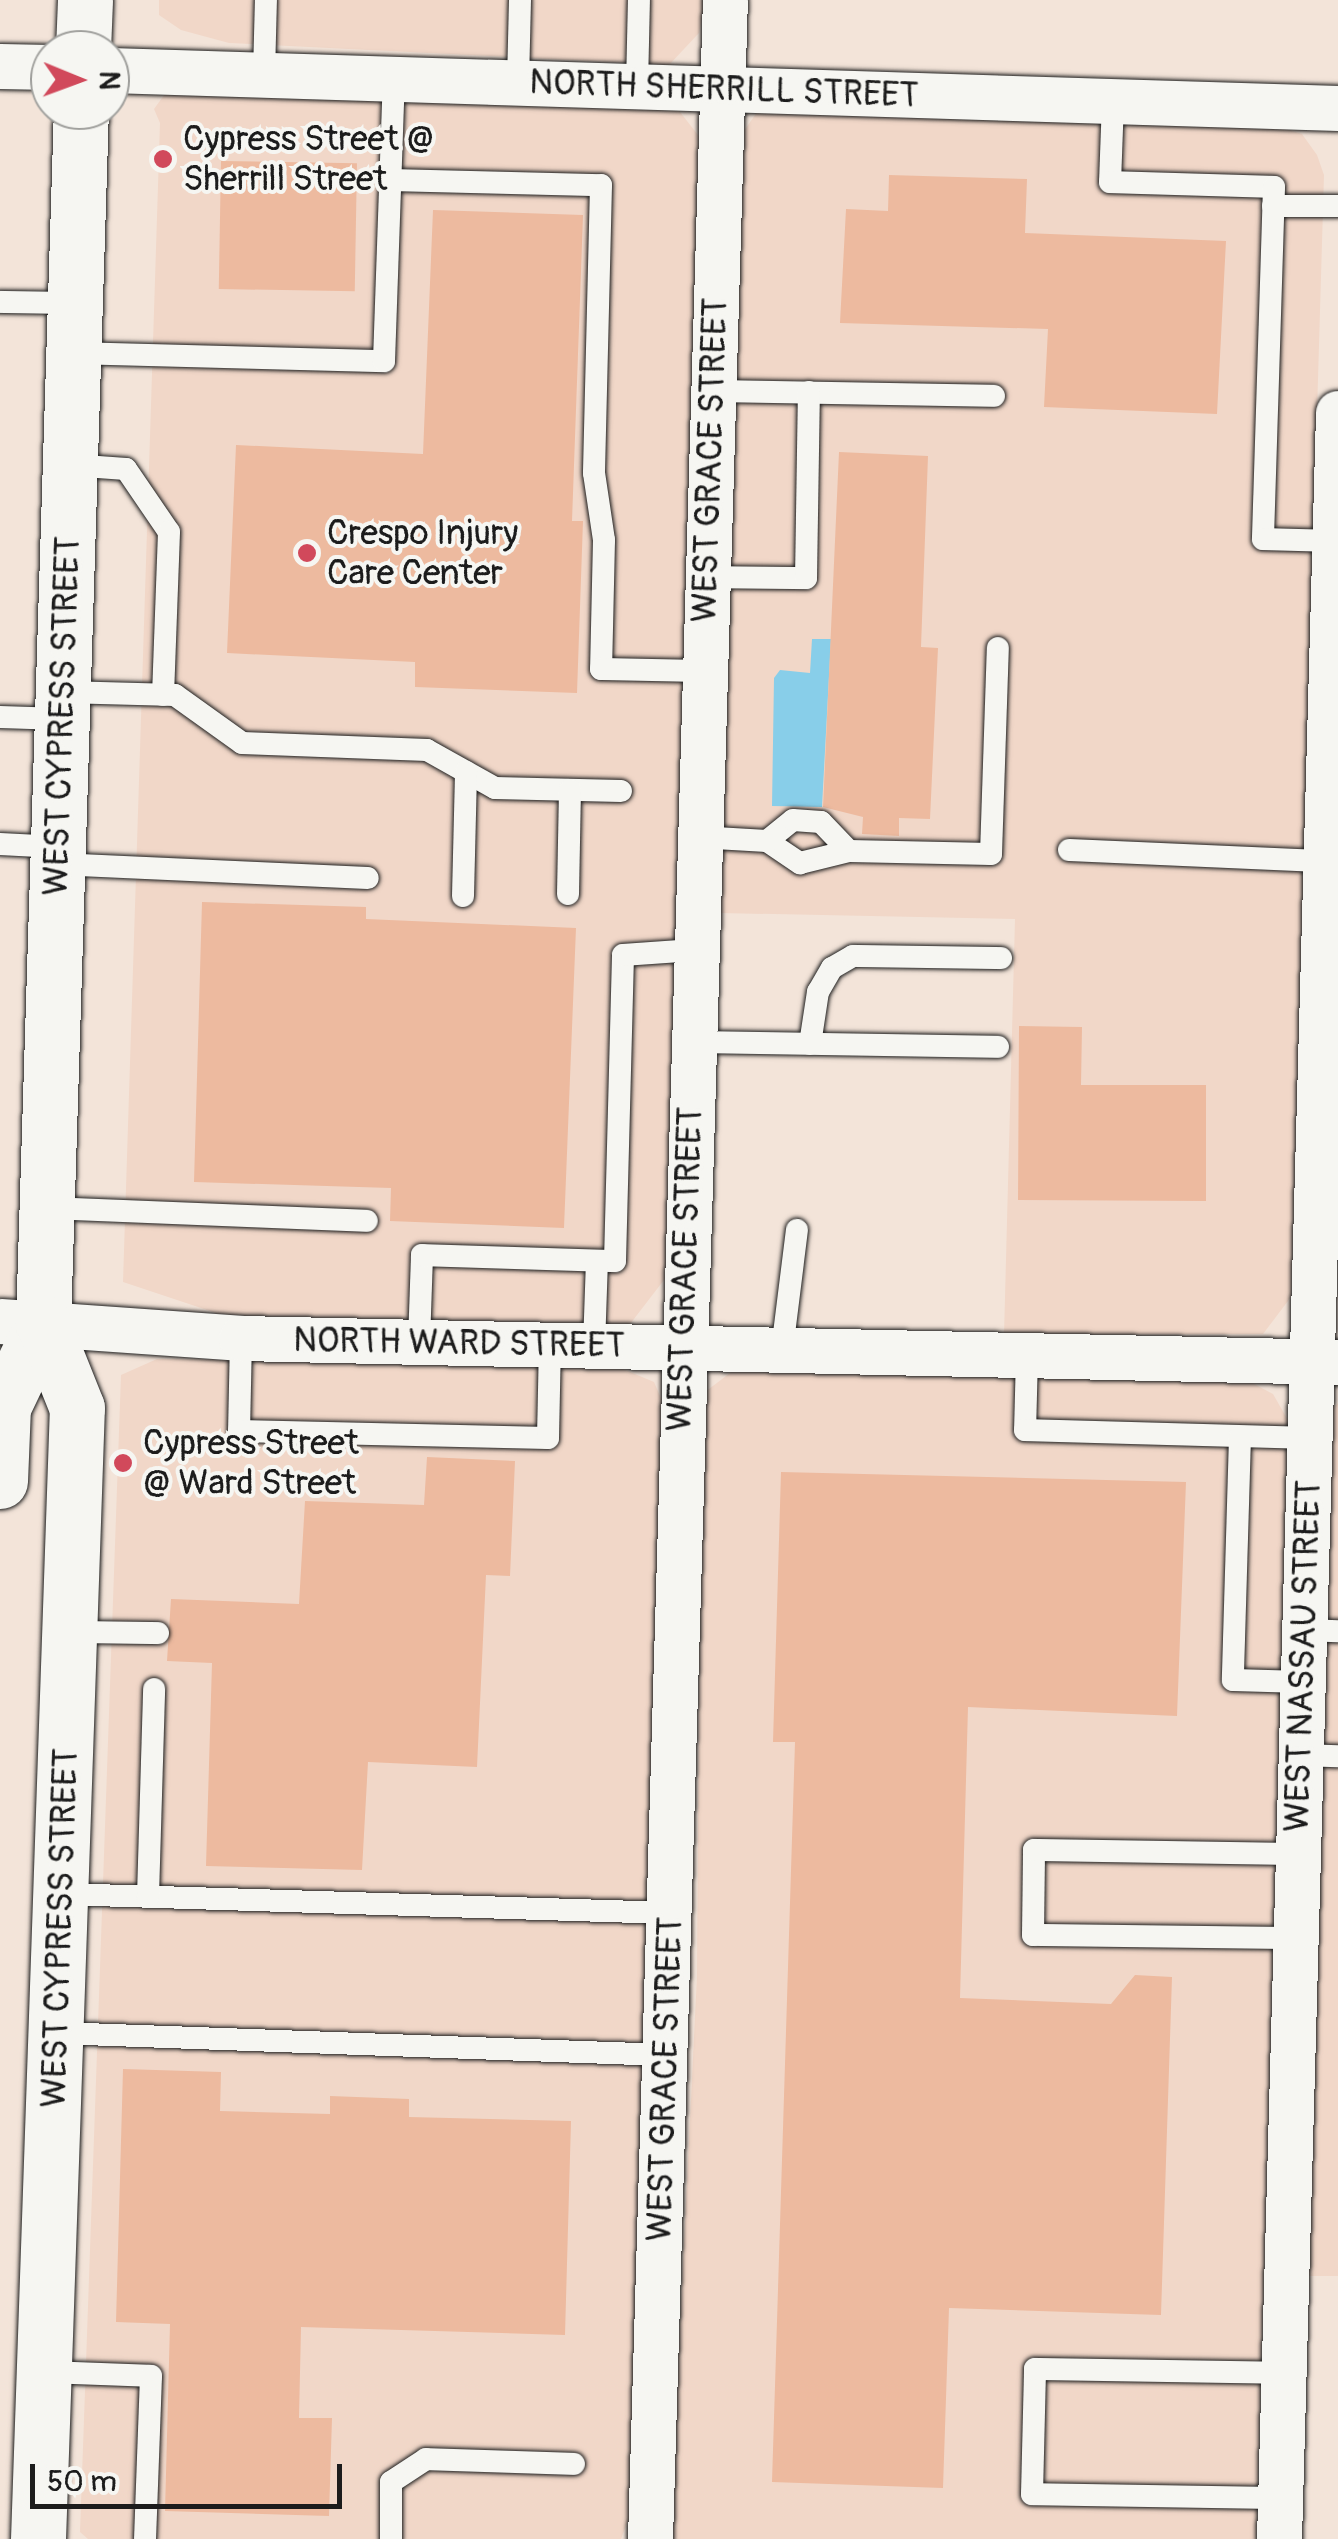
<!DOCTYPE html>
<html>
<head>
<meta charset="utf-8">
<style>
	body { margin:0 }
	#map { position:relative; width:1338px; height:2539px; overflow:hidden; background:#f3e4d9; font-family:Pangolin,sans-serif }
	div>[style] { position:absolute }
	.built>* { inset:0; background:#f1d7c8 }
	.water>* { inset:0; background:#88cee9 }
	.building>* { inset:0; background:#edba9f; transform-origin:0 0 }
	.roads { filter:drop-shadow(0 0 2px #1c1c1c) drop-shadow(0 0 2px #1c1c1c) }
	.service>* { height:22px; margin:-11px; padding:0 11px; transform-origin:11px; border-radius:11px; background:#f6f6f2 }
	.minor>* { height:45px; margin:-22.5px; padding:0 22.5px; transform-origin:22.5px; border-radius:22.5px; background:#f6f6f2 }
	.tertiary>* { height:55px; margin:-27.5px; padding:0 27.5px; transform-origin:27.5px; border-radius:27.5px; background:#f6f6f2 }
	.dots>* { width:28px; height:28px; translate:-50% -50%; box-sizing:border-box; border:5px solid #f6f6f2; border-radius:50% }
	span { translate:-50% -50%; white-space:nowrap; text-align:center; line-height:1.15; -webkit-text-stroke:8px #f6f6f2; paint-order:stroke }
	.street-label { font-size:35px; color:#1c1c1c }
	.poi-label { font-size:35px; color:#1c1c1c }
	.left { translate:0 -50%; text-align:left }
	.north { position:absolute; left:30px; top:30px; width:100px; height:100px; box-sizing:border-box; background:#f6f6f2; border:2px solid #9f9f9c; border-radius:50%; rotate:91deg; font-size:28px; font-weight:700; line-height:40px; text-align:center; color:#1c1c1c }
	.north::after { content:''; display:block; margin:auto; width:35px; height:45px; background:#d1495b; clip-path:polygon(50% 0,100% 100%,50% 72%,0 100%) }
	.scale { position:absolute; left:30px; top:2464px; width:312px; height:45px; box-sizing:border-box; border:5px solid #1c1c1c; border-top:0; padding-left:12px; font-size:30px; line-height:35px; white-space:nowrap; color:#1c1c1c; -webkit-text-stroke:8px #f6f6f2; paint-order:stroke }
</style>
</head>
<body>
<div id="map">
	<div class="built">
		<i style="clip-path:polygon(159px 0,706px 0,699px 33px,669px 65px,229px 43px,181px 30px,159px 15px)"></i>
		<i style="clip-path:polygon(170px 87px,673px 103px,705px 144px,667px 1276px,627px 1328px,222px 1315px,123px 1282px,160px 123px,154px 109px)"></i>
		<i style="clip-path:polygon(760px 108px,1280px 127px,1302px 134px,1317px 155px,1324px 175px,1291px 1297px,1263px 1334px,1004px 1335px,1015px 919px,719px 913px,739px 138px)"></i>
		<i style="clip-path:polygon(157px 1359px,611px 1364px,654px 1382px,663px 1403px,635px 2502px,621px 2539px,88px 2539px,80px 2532px,121px 1375px)"></i>
		<i style="clip-path:polygon(734px 1370px,1243px 1378px,1273px 1394px,1289px 1422px,1256px 2539px,674px 2539px,670px 2532px,697px 1976px,701px 1395px)"></i>
		<i style="clip-path:polygon(1338px 1403px,1338px 2276px,1302px 2276px,1330px 1411px)"></i>
	</div>
	<div class="water">
		<i style="clip-path:polygon(812px 639px,831px 639px,822px 807px,772px 806px,774px 678px,780px 670px,810px 673px)"></i>
	</div>
	<div class="building">
		<i style="left:221px;top:161px;width:136px;height:128px;rotate:1deg"></i>
		<i style="clip-path:polygon(889px 175px,1027px 179px,1025px 233px,1226px 241px,1217px 414px,1044px 407px,1048px 329px,840px 323px,846px 209px,888px 211px)"></i>
		<i style="clip-path:polygon(433px 210px,583px 215px,572px 521px,583px 521px,577px 693px,415px 687px,415px 662px,227px 653px,236px 445px,423px 454px)"></i>
		<i style="clip-path:polygon(839px 452px,928px 456px,921px 647px,938px 648px,930px 819px,899px 818px,899px 836px,862px 834px,863px 817px,823px 807px)"></i>
		<i style="clip-path:polygon(202px 902px,366px 907px,366px 919px,576px 928px,564px 1228px,390px 1221px,391px 1188px,194px 1182px)"></i>
		<i style="clip-path:polygon(1019px 1026px,1082px 1027px,1081px 1085px,1206px 1085px,1206px 1201px,1018px 1200px)"></i>
		<i style="clip-path:polygon(427px 1457px,515px 1461px,510px 1576px,486px 1575px,477px 1767px,368px 1762px,362px 1870px,206px 1866px,212px 1663px,167px 1661px,171px 1599px,299px 1604px,305px 1501px,424px 1505px)"></i>
		<i style="clip-path:polygon(781px 1472px,1186px 1482px,1177px 1716px,968px 1707px,960px 1998px,1111px 2004px,1135px 1975px,1172px 1977px,1161px 2315px,949px 2308px,943px 2488px,772px 2482px,795px 1742px,773px 1742px)"></i>
		<i style="clip-path:polygon(123px 2069px,221px 2072px,220px 2111px,330px 2114px,330px 2096px,409px 2099px,409px 2117px,571px 2121px,565px 2335px,301px 2327px,299px 2418px,332px 2418px,329px 2516px,165px 2511px,170px 2324px,116px 2322px)"></i>
	</div>
	<div class="roads">
		<div class="service">
			<i style="left:264px;top:74px;width:74px;rotate:-88.5deg"></i>
			<i style="left:518px;top:82px;width:82px;rotate:-88.6deg"></i>
			<i style="left:637px;top:86px;width:86px;rotate:-88.7deg"></i>
			<i style="left:1113px;top:101px;width:81px;rotate:92.1deg"></i>
			<i style="left:1110px;top:182px;width:164px;rotate:1.7deg"></i>
			<i style="left:1274px;top:187px;width:352px;rotate:91.8deg"></i>
			<i style="left:1263px;top:539px;width:71px;rotate:1.6deg"></i>
			<i style="left:391px;top:180px;width:210px;rotate:1.4deg"></i>
			<i style="left:601px;top:185px;width:288px;rotate:91.4deg"></i>
			<i style="left:594px;top:473px;width:68px;rotate:81.5deg"></i>
			<i style="left:604px;top:540px;width:129px;rotate:91.3deg"></i>
			<i style="left:601px;top:669px;width:102px;rotate:1.1deg"></i>
			<i style="left:1273px;top:206px;width:65px"></i>
			<i style="left:0;top:302px;width:75px;rotate:0.8deg"></i>
			<i style="left:74px;top:353px;width:310px;rotate:1.5deg"></i>
			<i style="left:384px;top:361px;width:283px;rotate:-88deg"></i>
			<i style="left:712px;top:391px;width:282px;rotate:1deg"></i>
			<i style="left:70px;top:465px;width:56px;rotate:4.1deg"></i>
			<i style="left:126px;top:469px;width:76px;rotate:55.7deg"></i>
			<i style="left:169px;top:532px;width:163px;rotate:92.1deg"></i>
			<i style="left:706px;top:577px;width:100px;rotate:0.6deg"></i>
			<i style="left:806px;top:578px;width:186px;rotate:-89.1deg"></i>
			<i style="left:63px;top:692px;width:112px;rotate:1.5deg"></i>
			<i style="left:175px;top:695px;width:82px;rotate:35.6deg"></i>
			<i style="left:242px;top:743px;width:185px;rotate:2.2deg"></i>
			<i style="left:427px;top:750px;width:78px;rotate:29.2deg"></i>
			<i style="left:495px;top:788px;width:126px;rotate:1.4deg"></i>
			<i style="left:0;top:717px;width:62px;rotate:1.8deg"></i>
			<i style="left:698px;top:837px;width:69px;rotate:3.3deg"></i>
			<i style="left:767px;top:841px;width:40px;rotate:34deg"></i>
			<i style="left:800px;top:863px;width:50px;rotate:-13.8deg"></i>
			<i style="left:849px;top:851px;width:142px;rotate:1.2deg"></i>
			<i style="left:991px;top:854px;width:206px;rotate:-88.1deg"></i>
			<i style="left:767px;top:841px;width:33px;rotate:-39deg"></i>
			<i style="left:793px;top:820px;width:28px;rotate:4deg"></i>
			<i style="left:821px;top:822px;width:40px;rotate:46deg"></i>
			<i style="left:0;top:844px;width:58px;rotate:3deg"></i>
			<i style="left:1069px;top:850px;width:257px;rotate:2.5deg"></i>
			<i style="left:57px;top:864px;width:311px;rotate:2.6deg"></i>
			<i style="left:568px;top:894px;width:104px;rotate:-88.9deg"></i>
			<i style="left:463px;top:896px;width:124px;rotate:-88.6deg"></i>
			<i style="left:692px;top:1042px;width:306px;rotate:0.9deg"></i>
			<i style="left:810px;top:1044px;width:53px;rotate:-81.3deg"></i>
			<i style="left:818px;top:992px;width:28px;rotate:-60deg"></i>
			<i style="left:832px;top:968px;width:24px;rotate:-30deg"></i>
			<i style="left:853px;top:956px;width:148px;rotate:0.8deg"></i>
			<i style="left:47px;top:1208px;width:320px;rotate:2.3deg"></i>
			<i style="left:241px;top:1338px;width:93px;rotate:91.2deg"></i>
			<i style="left:239px;top:1431px;width:309px;rotate:1.3deg"></i>
			<i style="left:548px;top:1438px;width:93px;rotate:-88.8deg"></i>
			<i style="left:419px;top:1342px;width:87px;rotate:-88deg"></i>
			<i style="left:422px;top:1255px;width:193px;rotate:1.8deg"></i>
			<i style="left:615px;top:1261px;width:306px;rotate:-88.5deg"></i>
			<i style="left:623px;top:955px;width:71px;rotate:-4deg"></i>
			<i style="left:594px;top:1346px;width:85px;rotate:-88deg"></i>
			<i style="left:782px;top:1350px;width:121px;rotate:-82.9deg"></i>
			<i style="left:1027px;top:1356px;width:74px;rotate:91.5deg"></i>
			<i style="left:1025px;top:1430px;width:284px;rotate:1.6deg"></i>
			<i style="left:1240px;top:1437px;width:243px;rotate:91.7deg"></i>
			<i style="left:1233px;top:1680px;width:70px;rotate:1.6deg"></i>
			<i style="left:1304px;top:1630px;width:34px;rotate:2deg"></i>
			<i style="left:70px;top:1632px;width:88px;rotate:0.7deg"></i>
			<i style="left:1300px;top:1755px;width:38px;rotate:2deg"></i>
			<i style="left:62px;top:1894px;width:608px;rotate:1.79deg"></i>
			<i style="left:148px;top:1896px;width:207px;rotate:-88.3deg"></i>
			<i style="left:1296px;top:1938px;width:263px;rotate:-179.3deg"></i>
			<i style="left:1033px;top:1935px;width:85px;rotate:-89.3deg"></i>
			<i style="left:1034px;top:1850px;width:264px;rotate:0.9deg"></i>
			<i style="left:57px;top:2033px;width:609px;rotate:2.07deg"></i>
			<i style="left:44px;top:2372px;width:107px;rotate:2.1deg"></i>
			<i style="left:151px;top:2376px;width:163px;rotate:92.1deg"></i>
			<i style="left:1280px;top:2498px;width:248px;rotate:-179.1deg"></i>
			<i style="left:1032px;top:2494px;width:125px;rotate:-88.6deg"></i>
			<i style="left:1035px;top:2369px;width:248px;rotate:0.9deg"></i>
			<i style="left:391px;top:2539px;width:57px;rotate:-90deg"></i>
			<i style="left:391px;top:2482px;width:42px;rotate:-33.3deg"></i>
			<i style="left:426px;top:2459px;width:148px;rotate:1.9deg"></i>
		</div>
		<div class="minor">
			<i style="left:0;top:66px;width:50px;rotate:1.1deg"></i>
			<i style="left:110px;top:70px;width:1229px;rotate:1.77deg"></i>
			<i style="left:0;top:1321px;width:242px;rotate:4deg"></i>
			<i style="left:241px;top:1338px;width:1097px;rotate:1.25deg"></i>
			<i style="left:650px;top:2539px;width:2540px;rotate:-88.31deg"></i>
			<i style="left:1279px;top:2539px;width:2127px;rotate:-88.41deg"></i>
		</div>
		<div class="tertiary">
			<i style="left:83px;top:50px;width:50px;rotate:-87.7deg"></i>
			<i style="left:0;top:1481px;width:74px;rotate:-87.7deg"></i>
			<i style="left:3px;top:1407px;width:93px;rotate:-64.5deg"></i>
			<i style="left:43px;top:1323px;width:1214px;rotate:-88.21deg"></i>
			<i style="left:38px;top:2539px;width:1132px;rotate:-88.03deg"></i>
			<i style="left:77px;top:1408px;width:92px;rotate:-111.8deg"></i>
		</div>
	</div>
	<div class="dots">
		<i style="left:163px;top:159px;background:#d1495b"></i>
		<i style="left:307px;top:553px;background:#d1495b"></i>
		<i style="left:123px;top:1463px;background:#d1495b"></i>
	</div>
	<div class="street-label">
		<span style="left:724px;top:89px;rotate:2deg">NORTH SHERRILL STREET</span>
		<span style="left:710px;top:460px;rotate:-88deg">WEST GRACE STREET</span>
		<span style="left:62px;top:716px;rotate:-88deg">WEST CYPRESS STREET</span>
		<span style="left:685px;top:1269px;rotate:-88deg">WEST GRACE STREET</span>
		<span style="left:459px;top:1343px;rotate:1deg">NORTH WARD STREET</span>
		<span style="left:1303px;top:1656px;rotate:-88deg">WEST NASSAU STREET</span>
		<span style="left:60px;top:1928px;rotate:-88deg">WEST CYPRESS STREET</span>
		<span style="left:665px;top:2079px;rotate:-88deg">WEST GRACE STREET</span>
	</div>
	<div class="poi-label">
		<span class="left" style="left:183px;top:159px">Cypress Street @<br>Sherrill Street</span>
		<span class="left" style="left:327px;top:553px">Crespo Injury<br>Care Center</span>
		<span class="left" style="left:143px;top:1463px">Cypress Street<br>@ Ward Street</span>
	</div>
	<div class="north">N</div>
	<div class="scale">50 m</div>
</div>
</body>
</html>
